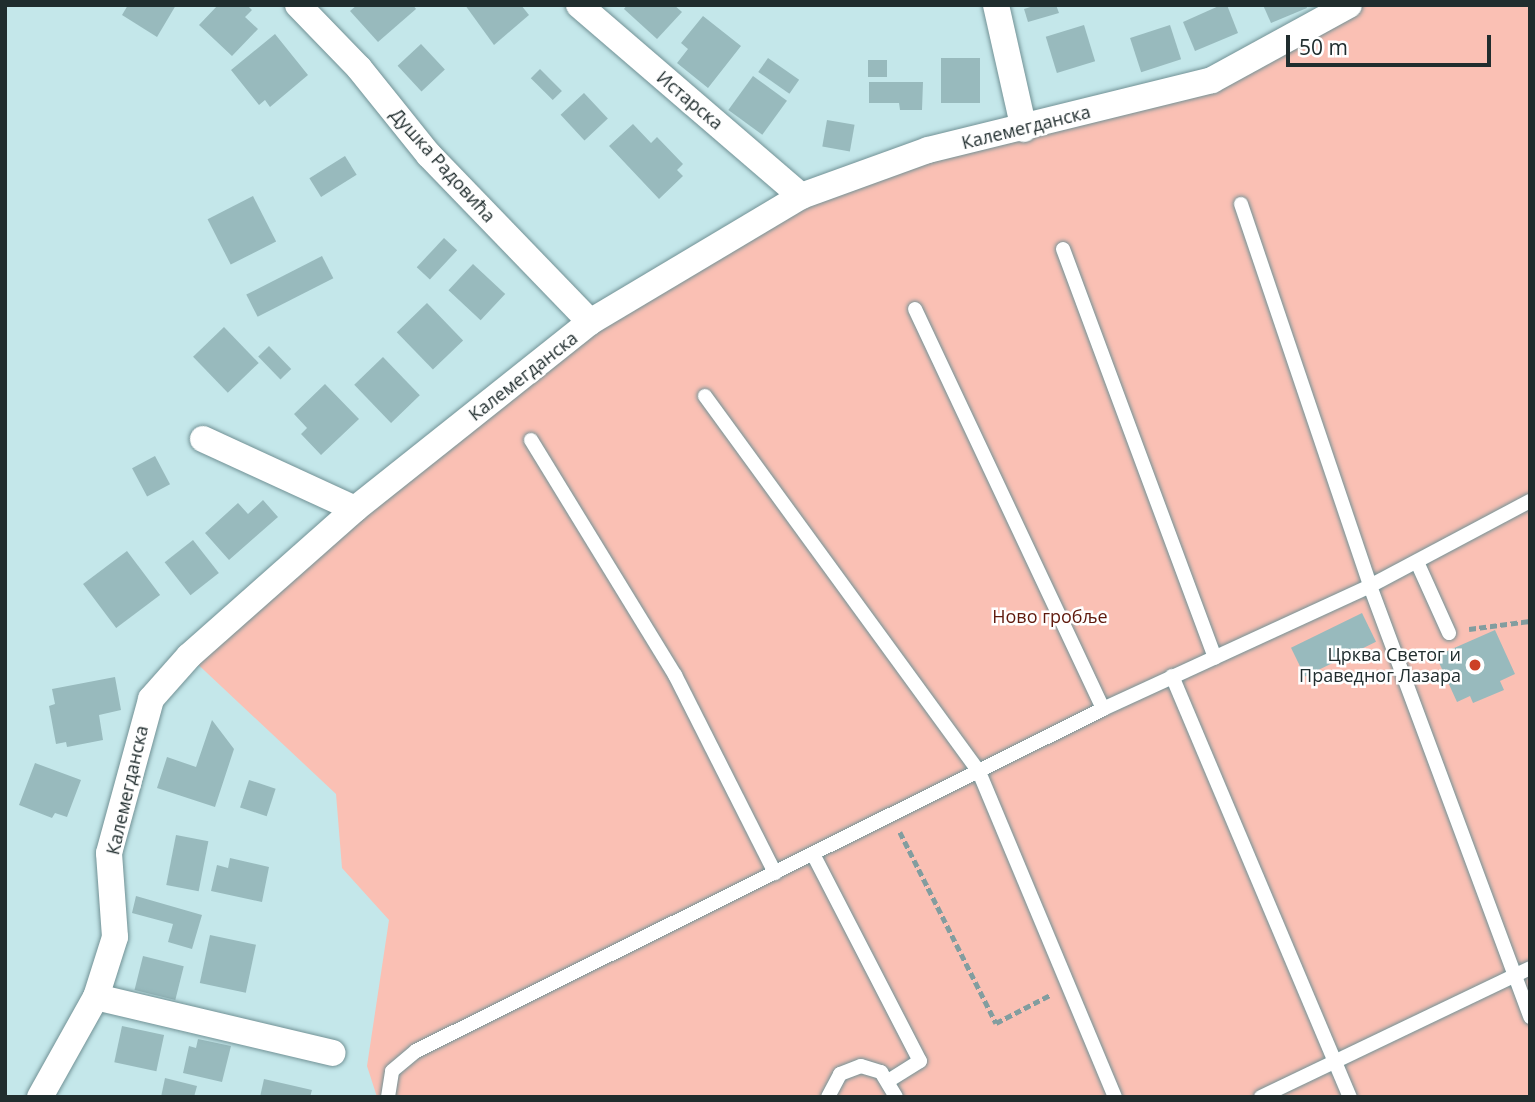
<!DOCTYPE html>
<html>
<head>
<meta charset="utf-8">
<style>
	body { margin:0 }
	#map { position:relative; width:1535px; height:1102px; overflow:hidden; background:#c4e7ea; font-family:"Open Sans",sans-serif }
	div>[style] { position:absolute }
	.green>* { inset:0; background:#fac0b4 }
	.building>* { inset:0; background:#98babd; transform-origin:0 0 }
	.path>* { height:4.5px; margin-top:-2.25px; transform-origin:0; background:repeating-linear-gradient(90deg,#829d9f 0 7px,transparent 0 10.5px) }
	.roads { filter:drop-shadow(0 0 2px #719195) drop-shadow(0 0 2px #719195) }
	.lane>* { height:14px; margin:-7px; padding:0 7px; transform-origin:7px; border-radius:7px; background:#fff }
	.street>* { height:26px; margin:-13px; padding:0 13px; transform-origin:13px; border-radius:13px; background:#fff }
	.dots>* { width:19px; height:19px; translate:-50% -50%; box-sizing:border-box; border:4px solid #fff; border-radius:50% }
	span { translate:-50% -50%; white-space:nowrap; text-align:center; line-height:1.15; -webkit-text-stroke:5px #fff; paint-order:stroke }
	.street-label { font-size:18px; color:#202d2e }
	.park-label { font-size:18px; color:#5f190c }
	.poi-label { font-size:18px; color:#202d2e }
	.right { translate:-100% -50%; text-align:right }
	.frame { position:absolute; inset:0; border:7px solid #202d2e; pointer-events:none }
	.scale { position:absolute; left:1286px; top:35px; width:205px; height:32px; box-sizing:border-box; border:4px solid #202d2e; border-top:0; padding-left:9px; font-size:21px; line-height:24px; white-space:nowrap; color:#202d2e; -webkit-text-stroke:5px #fff; paint-order:stroke }
</style>
</head>
<body>
<div id="map">
	<div class="green">
		<i style="clip-path:polygon(1349px 5px,1530px 5px,1530px 1097px,377px 1097px,367px 1066px,389px 920px,342px 868px,336px 794px,189px 656px,590px 323px,801px 196px,1212px 80px)"></i>
	</div>
	<div class="building">
		<i style="clip-path:polygon(128px 5px,176px 5px,157px 37px,122px 15px)"></i>
		<i style="clip-path:polygon(218px 5px,247px 5px,252px 10px,245px 17px,258px 29px,232px 56px,199px 25px)"></i>
		<i style="clip-path:polygon(357px 5px,413px 5px,416px 9px,378px 42px,350px 11px)"></i>
		<i style="clip-path:polygon(465px 5px,521px 5px,529px 15px,494px 45px)"></i>
		<i style="clip-path:polygon(627px 5px,674px 5px,682px 12px,657px 39px,624px 9px)"></i>
		<i style="clip-path:polygon(1037px 5px,1056px 5px,1059px 13px,1028px 22px,1024px 9px)"></i>
		<i style="clip-path:polygon(1221px 5px,1227px 5px,1238px 33px,1195px 51px,1183px 22px)"></i>
		<i style="clip-path:polygon(1263px 5px,1306px 5px,1307px 8px,1271px 23px)"></i>
		<i style="clip-path:polygon(703px 16px,741px 46px,708px 88px,677px 63px,688px 49px,681px 43px)"></i>
		<i style="left:1084px;top:25px;width:38px;height:40px;rotate:73deg"></i>
		<i style="left:1170px;top:25px;width:36px;height:42px;rotate:72deg"></i>
		<i style="clip-path:polygon(275px 34px,308px 75px,270px 107px,265px 100px,259px 105px,231px 70px)"></i>
		<i style="left:421px;top:44px;width:35px;height:32px;rotate:47deg"></i>
		<i style="left:768px;top:58px;width:38px;height:17px;rotate:35deg"></i>
		<i style="left:941px;top:58px;width:39px;height:45px"></i>
		<i style="left:868px;top:60px;width:19px;height:17px"></i>
		<i style="left:540px;top:69px;width:31px;height:13px;rotate:45deg"></i>
		<i style="left:753px;top:76px;width:42px;height:42px;rotate:36deg"></i>
		<i style="clip-path:polygon(869px 82px,923px 82px,922px 110px,900px 110px,899px 103px,869px 103px)"></i>
		<i style="left:584px;top:93px;width:35px;height:32px;rotate:47deg"></i>
		<i style="left:827px;top:120px;width:28px;height:27px;rotate:10deg"></i>
		<i style="clip-path:polygon(633px 124px,651px 143px,657px 137px,683px 164px,677px 170px,683px 176px,659px 199px,609px 146px)"></i>
		<i style="left:345px;top:156px;width:22px;height:42px;rotate:58deg"></i>
		<i style="left:253px;top:196px;width:51px;height:51px;rotate:63deg"></i>
		<i style="left:444px;top:238px;width:18px;height:40px;rotate:43deg"></i>
		<i style="left:322px;top:256px;width:25px;height:85px;rotate:63deg"></i>
		<i style="left:473px;top:264px;width:44px;height:36px;rotate:43deg"></i>
		<i style="left:427px;top:303px;width:52px;height:42px;rotate:46deg"></i>
		<i style="left:224px;top:327px;width:50px;height:43px;rotate:46deg"></i>
		<i style="left:269px;top:346px;width:32px;height:15px;rotate:46deg"></i>
		<i style="left:383px;top:357px;width:53px;height:40px;rotate:46deg"></i>
		<i style="clip-path:polygon(325px 384px,359px 419px,321px 455px,301px 434px,307px 428px,294px 414px)"></i>
		<i style="left:155px;top:456px;width:32px;height:26px;rotate:62deg"></i>
		<i style="clip-path:polygon(263px 500px,278px 517px,229px 560px,205px 533px,238px 503px,248px 514px)"></i>
		<i style="left:193px;top:540px;width:42px;height:36px;rotate:52deg"></i>
		<i style="left:127px;top:551px;width:55px;height:55px;rotate:53deg"></i>
		<i style="left:1362px;top:613px;width:32px;height:79px;rotate:64deg"></i>
		<i style="clip-path:polygon(1495px 630px,1515px 674px,1500px 681px,1504px 690px,1473px 703px,1470px 696px,1457px 702px,1436px 656px)"></i>
		<i style="clip-path:polygon(115px 677px,121px 710px,99px 715px,103px 740px,67px 747px,66px 742px,56px 744px,49px 706px,55px 704px,52px 689px)"></i>
		<i style="clip-path:polygon(212px 720px,234px 749px,215px 807px,157px 788px,167px 757px,196px 767px)"></i>
		<i style="clip-path:polygon(35px 763px,81px 780px,67px 817px,55px 813px,52px 818px,19px 805px)"></i>
		<i style="left:249px;top:780px;width:28px;height:29px;rotate:18deg"></i>
		<i style="left:176px;top:835px;width:33px;height:51px;rotate:11deg"></i>
		<i style="clip-path:polygon(230px 858px,269px 867px,262px 902px,211px 891px,217px 865px,228px 868px)"></i>
		<i style="clip-path:polygon(136px 896px,202px 915px,192px 949px,168px 942px,173px 924px,132px 913px)"></i>
		<i style="left:210px;top:935px;width:47px;height:49px;rotate:12deg"></i>
		<i style="left:143px;top:956px;width:42px;height:35px;rotate:14deg"></i>
		<i style="left:122px;top:1026px;width:43px;height:37px;rotate:12deg"></i>
		<i style="clip-path:polygon(198px 1039px,231px 1046px,222px 1082px,183px 1073px,189px 1046px,196px 1048px)"></i>
		<i style="clip-path:polygon(165px 1078px,197px 1086px,194px 1097px,161px 1097px)"></i>
		<i style="clip-path:polygon(264px 1079px,312px 1090px,310px 1097px,260px 1097px)"></i>
	</div>
	<div class="path">
		<i style="left:1469px;top:629px;width:62px;rotate:-7.5deg"></i>
		<i style="left:900px;top:832px;width:214px;rotate:63.3deg"></i>
		<i style="left:996px;top:1023px;width:61px;rotate:-27.4deg"></i>
	</div>
	<div class="roads">
		<div class="lane">
			<i style="left:1241px;top:204px;width:403px;rotate:71.3deg"></i>
			<i style="left:1370px;top:586px;width:460px;rotate:69.6deg"></i>
			<i style="left:1063px;top:249px;width:436px;rotate:69.6deg"></i>
			<i style="left:915px;top:309px;width:442px;rotate:64.8deg"></i>
			<i style="left:705px;top:396px;width:465px;rotate:53.9deg"></i>
			<i style="left:979px;top:772px;width:352px;rotate:67.3deg"></i>
			<i style="left:531px;top:440px;width:276px;rotate:58.5deg"></i>
			<i style="left:675px;top:675px;width:222px;rotate:63.2deg"></i>
			<i style="left:1417px;top:562px;width:78px;rotate:65.7deg"></i>
			<i style="left:1172px;top:676px;width:457px;rotate:67.1deg"></i>
			<i style="left:813px;top:854px;width:233px;rotate:62.7deg"></i>
			<i style="left:920px;top:1061px;width:36px;rotate:148deg"></i>
			<i style="left:388px;top:1097px;width:26px;rotate:-81deg"></i>
			<i style="left:392px;top:1071px;width:31px;rotate:-40deg"></i>
			<i style="left:416px;top:1051px;width:767px;rotate:-26.46deg"></i>
			<i style="left:1103px;top:709px;width:294px;rotate:-24.7deg"></i>
			<i style="left:1370px;top:586px;width:181px;rotate:-28deg"></i>
			<i style="left:828px;top:1097px;width:26px;rotate:-62deg"></i>
			<i style="left:840px;top:1074px;width:22px;rotate:-21deg"></i>
			<i style="left:861px;top:1066px;width:21px;rotate:17deg"></i>
			<i style="left:881px;top:1072px;width:29px;rotate:59deg"></i>
			<i style="left:1261px;top:1097px;width:298px;rotate:-25.6deg"></i>
		</div>
		<div class="street">
			<i style="left:298px;top:5px;width:88px;rotate:45.9deg"></i>
			<i style="left:359px;top:68px;width:112px;rotate:51.2deg"></i>
			<i style="left:429px;top:155px;width:232px;rotate:46deg"></i>
			<i style="left:579px;top:5px;width:293px;rotate:40.7deg"></i>
			<i style="left:996px;top:5px;width:127px;rotate:77.3deg"></i>
			<i style="left:203px;top:439px;width:167px;rotate:24.7deg"></i>
			<i style="left:96px;top:997px;width:243px;rotate:13.3deg"></i>
			<i style="left:40px;top:1097px;width:115px;rotate:-60.8deg"></i>
			<i style="left:96px;top:997px;width:63px;rotate:-72.4deg"></i>
			<i style="left:115px;top:937px;width:84px;rotate:-94.1deg"></i>
			<i style="left:109px;top:853px;width:160px;rotate:-74.7deg"></i>
			<i style="left:151px;top:699px;width:57px;rotate:-48.5deg"></i>
			<i style="left:189px;top:656px;width:222px;rotate:-41.5deg"></i>
			<i style="left:355px;top:509px;width:300px;rotate:-38.5deg"></i>
			<i style="left:590px;top:322px;width:246px;rotate:-30.8deg"></i>
			<i style="left:801px;top:196px;width:135px;rotate:-19.9deg"></i>
			<i style="left:928px;top:150px;width:292px;rotate:-13.8deg"></i>
			<i style="left:1212px;top:80px;width:156px;rotate:-28.7deg"></i>
		</div>
	</div>
	<div class="dots">
		<i style="left:1475px;top:665px;background:#cc4127"></i>
	</div>
	<div class="street-label">
		<span style="left:690px;top:100px;rotate:40deg">Истарска</span>
		<span style="left:1026px;top:127px;rotate:-14deg">Калемегданска</span>
		<span style="left:443px;top:165px;rotate:48deg">Душка Радовића</span>
		<span style="left:523px;top:376px;rotate:-38deg">Калемегданска</span>
		<span style="left:127px;top:790px;rotate:-77deg">Калемегданска</span>
	</div>
	<div class="park-label">
		<span style="left:1050px;top:616px">Ново гробље</span>
	</div>
	<div class="poi-label">
		<span class="right" style="left:1461px;top:665px">Црква Светог и<br>Праведног Лазара</span>
	</div>
	<div class="frame"></div>
	<div class="scale">50 m</div>
</div>
</body>
</html>
